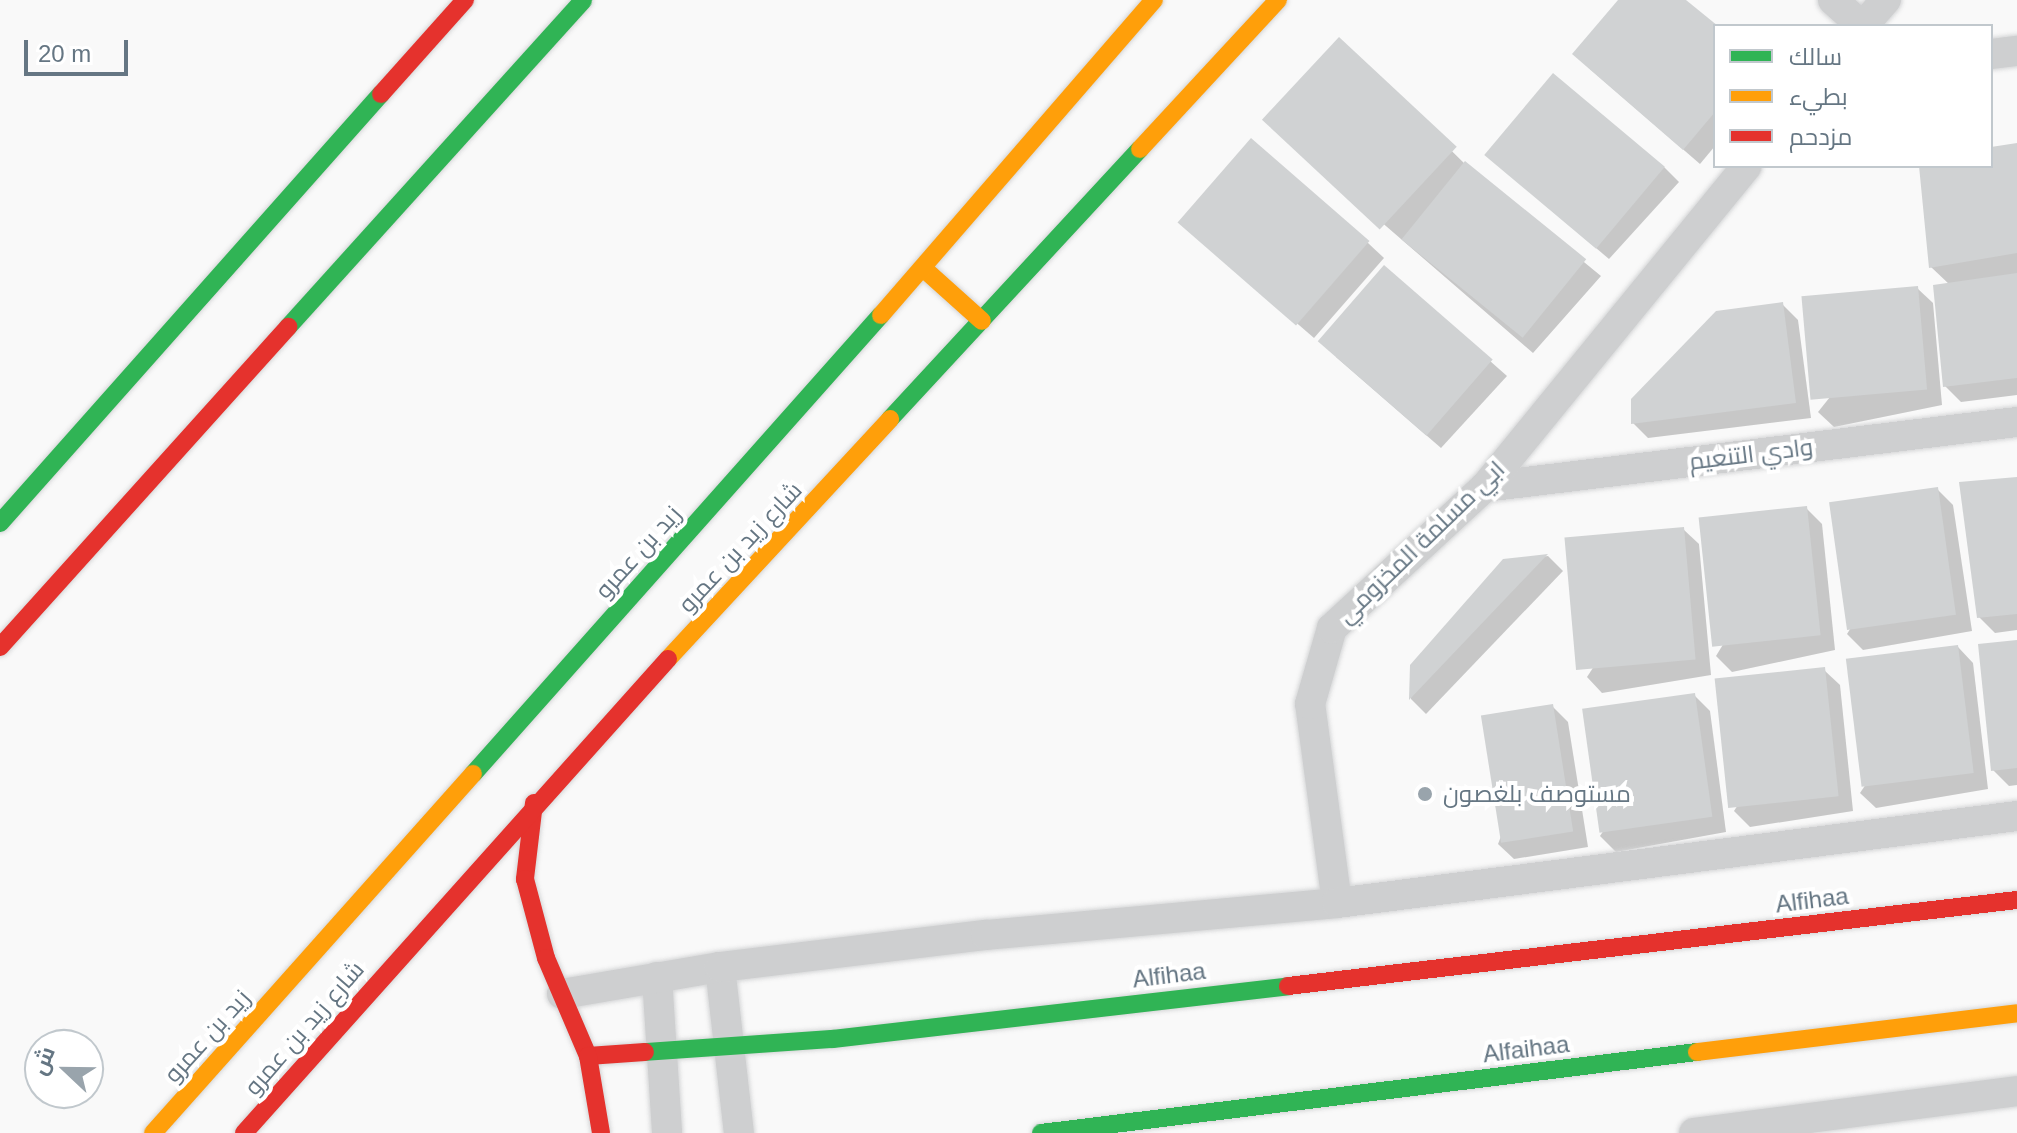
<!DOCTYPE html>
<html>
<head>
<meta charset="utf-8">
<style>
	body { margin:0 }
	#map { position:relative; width:2017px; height:1133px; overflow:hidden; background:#f9f9f9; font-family:Helvetica,Cairo,sans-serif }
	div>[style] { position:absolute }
	.shadow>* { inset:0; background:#0003 }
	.building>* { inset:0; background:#d0d2d3; transform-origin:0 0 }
	.roads { filter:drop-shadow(0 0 2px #d5d6d7) drop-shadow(0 0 2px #d5d6d7) }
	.street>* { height:30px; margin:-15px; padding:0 15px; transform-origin:15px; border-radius:15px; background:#cecfd0 }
	.fast>* { height:18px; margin:-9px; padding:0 9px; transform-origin:9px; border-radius:9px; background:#30b455 }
	.slow>* { height:18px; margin:-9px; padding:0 9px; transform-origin:9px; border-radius:9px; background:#ff9f0a }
	.jam>* { height:18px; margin:-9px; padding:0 9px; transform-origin:9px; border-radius:9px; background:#e5322d }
	.dots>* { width:22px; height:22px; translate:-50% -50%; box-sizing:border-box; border:4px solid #fff; border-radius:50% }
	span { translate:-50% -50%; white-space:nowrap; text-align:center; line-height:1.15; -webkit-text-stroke:8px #fff; paint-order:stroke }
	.street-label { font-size:24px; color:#657683 }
	.poi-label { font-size:24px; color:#657683 }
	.left { translate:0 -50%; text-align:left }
	.legend { position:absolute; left:1713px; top:24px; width:280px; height:144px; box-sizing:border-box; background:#fff; border:2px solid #c1c8cd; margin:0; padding:10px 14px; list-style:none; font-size:24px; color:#657683 }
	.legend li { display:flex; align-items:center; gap:16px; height:40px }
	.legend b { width:40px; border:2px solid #c1c8cd }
	.north { position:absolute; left:24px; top:1029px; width:80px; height:80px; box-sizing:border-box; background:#fff; border:2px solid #c1c8cd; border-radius:50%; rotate:292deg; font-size:22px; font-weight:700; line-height:32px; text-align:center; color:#657683 }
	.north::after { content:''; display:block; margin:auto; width:28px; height:36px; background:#99a4ac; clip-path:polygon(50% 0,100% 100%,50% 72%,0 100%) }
	.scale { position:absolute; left:24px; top:40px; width:104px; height:36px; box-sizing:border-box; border:4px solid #657683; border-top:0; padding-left:10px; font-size:24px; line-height:28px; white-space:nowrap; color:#657683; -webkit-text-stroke:6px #fff; paint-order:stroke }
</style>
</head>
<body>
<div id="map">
	<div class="shadow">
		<i style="clip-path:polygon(1621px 0,1683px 0,1715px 26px,1715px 146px,1700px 164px,1590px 69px)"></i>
		<i style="clip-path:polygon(1339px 40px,1468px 167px,1601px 276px,1533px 353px,1284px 138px)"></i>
		<i style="clip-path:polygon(2017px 145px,2017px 395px,1961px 402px,1945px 386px,1950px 285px,1931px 267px,1921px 166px,1991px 166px,1991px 149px)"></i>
		<i style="clip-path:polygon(1485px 154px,1664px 167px,1679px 182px,1609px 259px)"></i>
		<i style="clip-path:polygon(1184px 226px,1368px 243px,1384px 258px,1314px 338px)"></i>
		<i style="clip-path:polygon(1385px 268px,1507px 376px,1441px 448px,1336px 357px)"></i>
		<i style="clip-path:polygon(1917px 288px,1933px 303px,1942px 405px,1834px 427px,1818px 412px)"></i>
		<i style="clip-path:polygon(1782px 304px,1798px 320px,1811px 418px,1648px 438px,1633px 423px)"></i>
		<i style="clip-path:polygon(2017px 479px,2017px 630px,1995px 633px,1979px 617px)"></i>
		<i style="clip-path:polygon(1937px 489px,1953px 505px,1972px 631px,1863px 650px,1847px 634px)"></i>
		<i style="clip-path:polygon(1806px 508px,1822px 524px,1835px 650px,1732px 672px,1716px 656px)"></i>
		<i style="clip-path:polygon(1683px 529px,1699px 544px,1711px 675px,1602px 693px,1587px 677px)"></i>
		<i style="clip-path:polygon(1548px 556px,1563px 571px,1426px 714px,1411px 699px,1412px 666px,1504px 561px)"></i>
		<i style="clip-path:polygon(2017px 642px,2017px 785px,2009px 786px,1993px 770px)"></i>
		<i style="clip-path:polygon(1958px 647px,1973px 663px,1988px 789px,1876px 808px,1860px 793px)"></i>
		<i style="clip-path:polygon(1824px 670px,1840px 685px,1853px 811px,1750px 827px,1734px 811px)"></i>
		<i style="clip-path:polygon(1694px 695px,1710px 711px,1726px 832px,1616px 852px,1600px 836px)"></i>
		<i style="clip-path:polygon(1552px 706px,1568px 722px,1588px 847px,1514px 859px,1498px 844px)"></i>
	</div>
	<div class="building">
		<i style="clip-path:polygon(1618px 0,1686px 0,1718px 26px,1715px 112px,1683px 150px,1572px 54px)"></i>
		<i style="left:1339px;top:37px;width:161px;height:113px;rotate:43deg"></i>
		<i style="left:1553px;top:73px;width:146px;height:107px;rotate:40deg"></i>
		<i style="left:1251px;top:138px;width:157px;height:112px;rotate:41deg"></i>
		<i style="clip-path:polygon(2017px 143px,2017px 253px,1929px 268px,1919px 166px,1991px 166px,1991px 147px)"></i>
		<i style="left:1465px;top:161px;width:156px;height:101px;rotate:39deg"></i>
		<i style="left:1384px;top:265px;width:144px;height:101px;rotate:41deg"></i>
		<i style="clip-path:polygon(2017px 273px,2017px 378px,1943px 387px,1933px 285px)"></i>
		<i style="left:1918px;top:286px;width:104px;height:117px;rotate:85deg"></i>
		<i style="clip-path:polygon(1783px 302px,1796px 403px,1631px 424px,1631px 399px,1716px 311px)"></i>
		<i style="clip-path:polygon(2017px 477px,2017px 614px,1977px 618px,1959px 482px)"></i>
		<i style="left:1938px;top:487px;width:129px;height:110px;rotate:82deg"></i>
		<i style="left:1807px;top:506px;width:130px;height:109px;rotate:84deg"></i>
		<i style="left:1684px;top:527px;width:133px;height:120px;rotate:85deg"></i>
		<i style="clip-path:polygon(1548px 554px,1409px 700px,1410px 665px,1503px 559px)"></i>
		<i style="clip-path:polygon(2017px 640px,2017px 768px,1991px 771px,1978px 644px)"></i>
		<i style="left:1958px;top:645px;width:129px;height:113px;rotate:83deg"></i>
		<i style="left:1825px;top:667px;width:130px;height:111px;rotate:84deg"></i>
		<i style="left:1695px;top:693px;width:125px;height:114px;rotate:82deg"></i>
		<i style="left:1553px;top:704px;width:129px;height:73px;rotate:81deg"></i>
	</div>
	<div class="roads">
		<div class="street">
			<i style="left:1833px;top:0;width:39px;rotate:42deg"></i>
			<i style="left:1863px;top:26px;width:35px;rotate:-49deg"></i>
			<i style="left:1991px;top:54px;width:26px;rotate:-7deg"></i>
			<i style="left:1485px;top:487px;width:536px;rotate:-6.97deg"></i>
			<i style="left:1337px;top:903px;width:201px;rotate:-97.7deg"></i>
			<i style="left:1310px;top:704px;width:79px;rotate:-73.9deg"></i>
			<i style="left:1332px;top:628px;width:208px;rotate:-42.7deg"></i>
			<i style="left:1485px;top:487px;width:414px;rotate:-50.8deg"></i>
			<i style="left:720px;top:967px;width:167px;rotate:83.5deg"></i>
			<i style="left:657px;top:977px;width:156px;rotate:86.3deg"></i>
			<i style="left:562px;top:994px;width:160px;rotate:-9.7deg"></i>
			<i style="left:720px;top:967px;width:268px;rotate:-6.9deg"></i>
			<i style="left:986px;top:935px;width:352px;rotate:-5.2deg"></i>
			<i style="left:1337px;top:903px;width:686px;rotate:-7.29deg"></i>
			<i style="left:1694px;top:1133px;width:326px;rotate:-7.4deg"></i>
		</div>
		<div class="fast">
			<i style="left:288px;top:327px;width:440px;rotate:-47.9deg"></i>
			<i style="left:890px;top:419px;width:368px;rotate:-47.2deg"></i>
			<i style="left:0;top:523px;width:574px;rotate:-48.39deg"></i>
			<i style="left:473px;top:774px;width:614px;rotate:-48.37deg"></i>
			<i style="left:645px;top:1052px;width:188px;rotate:-4deg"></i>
			<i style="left:833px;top:1039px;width:458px;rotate:-6.6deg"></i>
			<i style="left:1041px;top:1133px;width:661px;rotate:-7.04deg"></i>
		</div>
		<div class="slow">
			<i style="left:1140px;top:149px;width:203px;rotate:-47.2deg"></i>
			<i style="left:923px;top:268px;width:79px;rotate:41.9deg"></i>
			<i style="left:881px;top:315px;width:417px;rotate:-49.1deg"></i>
			<i style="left:668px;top:659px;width:327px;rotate:-47.2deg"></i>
			<i style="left:1697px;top:1052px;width:322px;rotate:-6.9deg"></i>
			<i style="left:153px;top:1133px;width:481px;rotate:-48.3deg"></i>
		</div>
		<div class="jam">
			<i style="left:381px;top:94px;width:126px;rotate:-48.2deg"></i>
			<i style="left:0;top:647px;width:431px;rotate:-48deg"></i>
			<i style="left:534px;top:803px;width:77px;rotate:96.8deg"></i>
			<i style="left:525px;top:879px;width:82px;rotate:75.1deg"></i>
			<i style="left:546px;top:958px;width:107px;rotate:66.8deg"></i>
			<i style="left:588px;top:1056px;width:57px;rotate:-4deg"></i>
			<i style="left:1288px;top:986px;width:734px;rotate:-6.73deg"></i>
			<i style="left:588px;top:1056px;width:78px;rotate:80.4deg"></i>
			<i style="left:244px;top:1133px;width:636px;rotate:-48.19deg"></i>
		</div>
	</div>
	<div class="dots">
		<i style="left:1425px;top:794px;background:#99a4ac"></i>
	</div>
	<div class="street-label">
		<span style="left:1751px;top:454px;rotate:-7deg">وادي التنعيم</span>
		<span style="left:1421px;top:542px;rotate:-44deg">ابي مسلمة المخزومي</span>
		<span style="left:740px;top:547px;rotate:-47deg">شارع زيد بن عمرو</span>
		<span style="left:638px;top:552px;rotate:-48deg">زيد بن عمرو</span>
		<span style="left:1812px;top:900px;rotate:-7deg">Alfihaa</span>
		<span style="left:1169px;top:975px;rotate:-7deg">Alfihaa</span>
		<span style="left:304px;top:1028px;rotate:-49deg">شارع زيد بن عمرو</span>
		<span style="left:207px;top:1036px;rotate:-48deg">زيد بن عمرو</span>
		<span style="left:1526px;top:1049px;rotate:-7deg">Alfaihaa</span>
	</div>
	<div class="poi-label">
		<span class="left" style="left:1443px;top:794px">مستوصف بلغصون</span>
	</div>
	<ul class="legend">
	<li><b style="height:10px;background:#30b455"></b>سالك</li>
	<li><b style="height:10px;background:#ff9f0a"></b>بطيء</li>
	<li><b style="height:10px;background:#e5322d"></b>مزدحم</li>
	</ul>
	<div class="north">ش</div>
	<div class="scale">20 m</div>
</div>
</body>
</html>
